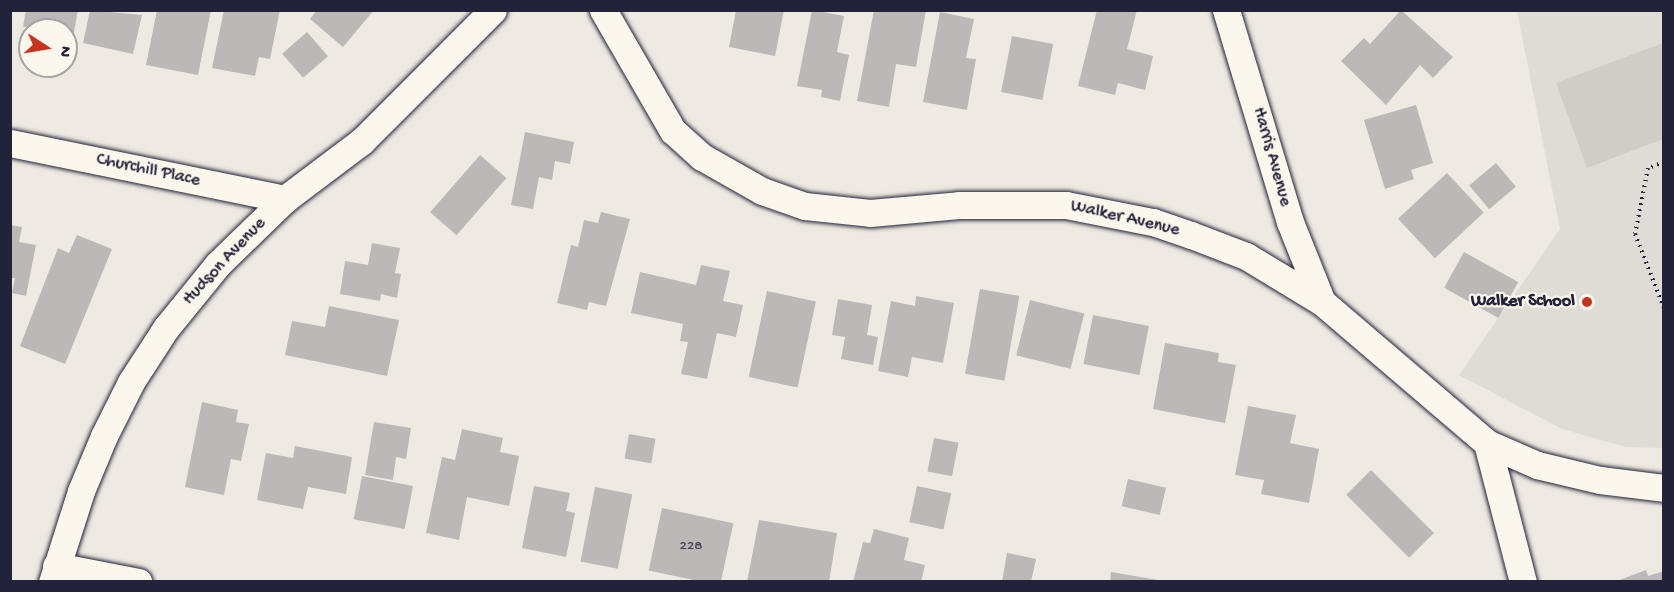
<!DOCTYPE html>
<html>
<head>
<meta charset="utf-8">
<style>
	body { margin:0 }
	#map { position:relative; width:1674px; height:592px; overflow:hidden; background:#eeeae2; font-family:"Gochi Hand",sans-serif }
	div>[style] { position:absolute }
	.built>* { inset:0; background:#dfdbd5 }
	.green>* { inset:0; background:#d0cdc9 }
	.building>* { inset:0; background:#bcb8b8; transform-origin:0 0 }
	.path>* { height:4px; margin-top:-2px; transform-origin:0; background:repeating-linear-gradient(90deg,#22223b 0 1.5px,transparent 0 6px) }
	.roads { filter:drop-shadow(0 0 2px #22223b) drop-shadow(0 0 2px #22223b) }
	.minor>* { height:27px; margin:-13.5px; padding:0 13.5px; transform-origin:13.5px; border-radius:13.5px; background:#fbf7ec }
	.dots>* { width:16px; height:16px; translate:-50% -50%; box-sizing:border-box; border:3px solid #fbf7ec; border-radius:50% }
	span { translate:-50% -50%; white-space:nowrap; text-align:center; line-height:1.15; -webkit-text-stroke:4.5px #fbf7ec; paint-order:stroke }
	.number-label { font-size:15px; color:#48485a }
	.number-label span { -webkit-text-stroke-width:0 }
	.street-label { font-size:18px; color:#22223b }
	.poi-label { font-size:18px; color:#22223b; font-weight:700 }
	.right { translate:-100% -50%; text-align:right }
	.frame { position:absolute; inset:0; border:12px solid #22223b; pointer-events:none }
	.north { position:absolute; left:18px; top:18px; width:60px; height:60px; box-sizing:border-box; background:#fbf7ec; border:2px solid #a4a2a5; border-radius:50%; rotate:102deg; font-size:16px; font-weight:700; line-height:24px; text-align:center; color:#22223b }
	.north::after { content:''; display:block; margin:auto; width:21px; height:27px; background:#c8321e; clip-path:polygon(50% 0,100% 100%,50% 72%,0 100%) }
</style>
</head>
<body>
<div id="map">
	<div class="built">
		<i style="clip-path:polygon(1517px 11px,1663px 11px,1663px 448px,1626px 447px,1562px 429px,1459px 375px,1560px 229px)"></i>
	</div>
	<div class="green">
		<i style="clip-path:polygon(1663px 43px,1663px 139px,1587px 168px,1556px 83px)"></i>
	</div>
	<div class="building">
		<i style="clip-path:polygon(26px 10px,78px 10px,71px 48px,66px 47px,66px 30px,23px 27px)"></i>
		<i style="clip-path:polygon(90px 10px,142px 15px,133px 54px,83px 43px)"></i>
		<i style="clip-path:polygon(157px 10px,211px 10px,198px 75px,146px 65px)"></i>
		<i style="clip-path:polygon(224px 10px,280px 10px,270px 59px,259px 57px,255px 76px,212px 68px)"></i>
		<i style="clip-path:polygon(317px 10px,374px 10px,343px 47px,310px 19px)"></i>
		<i style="clip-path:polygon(736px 10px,784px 10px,775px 56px,729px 47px)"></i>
		<i style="clip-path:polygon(812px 10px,844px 16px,837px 52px,849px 55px,840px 101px,821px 97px,822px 90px,797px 86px)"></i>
		<i style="clip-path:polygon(874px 10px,926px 10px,916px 67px,896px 64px,889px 107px,857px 101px)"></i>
		<i style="clip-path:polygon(1097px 10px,1137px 10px,1127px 49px,1153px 56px,1145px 90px,1118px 83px,1115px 95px,1078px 86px)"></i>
		<i style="clip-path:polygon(1401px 10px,1453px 57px,1433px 78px,1420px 65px,1386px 105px,1341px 61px,1364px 38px,1370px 44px)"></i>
		<i style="clip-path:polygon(940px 12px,974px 19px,966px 58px,976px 59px,967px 110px,923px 102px)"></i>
		<i style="left:307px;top:32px;width:32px;height:33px;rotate:49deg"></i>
		<i style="left:1012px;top:36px;width:42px;height:57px;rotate:11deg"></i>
		<i style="clip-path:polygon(1416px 105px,1433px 163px,1411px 170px,1414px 179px,1385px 189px,1364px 120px)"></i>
		<i style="clip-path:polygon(525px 132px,574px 142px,570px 164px,555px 161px,552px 180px,539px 177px,533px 209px,511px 205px)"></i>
		<i style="left:480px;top:155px;width:35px;height:76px;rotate:41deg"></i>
		<i style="left:1496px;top:163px;width:31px;height:35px;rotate:50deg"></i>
		<i style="left:1447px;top:173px;width:54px;height:67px;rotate:47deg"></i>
		<i style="clip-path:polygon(601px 212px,630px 219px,606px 306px,589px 302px,587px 310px,557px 303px,571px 245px,578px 247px,584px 220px,598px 223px)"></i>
		<i style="clip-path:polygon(10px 225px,22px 227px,19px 242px,36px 245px,26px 296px,12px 293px,15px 278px,10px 278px)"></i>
		<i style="clip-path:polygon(77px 235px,112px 249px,65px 364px,20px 346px,58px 248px,69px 253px)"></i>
		<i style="clip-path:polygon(372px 243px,400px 248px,395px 273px,401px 274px,397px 298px,381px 294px,380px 301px,340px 294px,345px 261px,368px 265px)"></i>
		<i style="left:1464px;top:252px;width:62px;height:41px;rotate:29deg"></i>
		<i style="clip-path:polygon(701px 265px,730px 271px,723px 301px,743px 305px,736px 337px,717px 333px,707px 379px,681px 374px,688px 342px,680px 341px,683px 324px,631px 313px,640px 272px,696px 285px)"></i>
		<i style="left:980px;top:289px;width:40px;height:86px;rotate:10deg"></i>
		<i style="left:767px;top:291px;width:50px;height:88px;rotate:12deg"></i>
		<i style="clip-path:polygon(916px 296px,954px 303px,943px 363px,912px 357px,908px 377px,878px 371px,891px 301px,915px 306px)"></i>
		<i style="clip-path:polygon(838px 299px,872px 305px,867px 335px,878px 337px,873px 365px,841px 359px,845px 337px,832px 335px)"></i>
		<i style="left:1030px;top:300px;width:56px;height:57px;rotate:14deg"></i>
		<i style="clip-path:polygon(329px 306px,399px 320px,387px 376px,285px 355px,292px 321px,325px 327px)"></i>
		<i style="left:1093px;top:315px;width:57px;height:50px;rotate:11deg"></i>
		<i style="clip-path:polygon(1165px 343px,1219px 353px,1218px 362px,1236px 365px,1225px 423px,1153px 409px)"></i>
		<i style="clip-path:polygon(202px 402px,238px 410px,236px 422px,249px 424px,241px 461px,231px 459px,224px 495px,185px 487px)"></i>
		<i style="clip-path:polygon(1248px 406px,1296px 415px,1290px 443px,1319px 449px,1309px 503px,1261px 494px,1264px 480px,1235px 475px)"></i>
		<i style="clip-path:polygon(374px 422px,411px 428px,406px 459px,396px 457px,393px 480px,365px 475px)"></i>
		<i style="clip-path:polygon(462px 429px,503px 438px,500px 452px,519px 456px,509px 506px,467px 497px,459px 540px,426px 533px,442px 457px,455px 460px)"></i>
		<i style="left:629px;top:434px;width:27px;height:25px;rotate:10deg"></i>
		<i style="left:934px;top:438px;width:25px;height:34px;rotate:11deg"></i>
		<i style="clip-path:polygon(295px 446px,352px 457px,346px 494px,308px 487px,303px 509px,257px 500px,266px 453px,293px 458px)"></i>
		<i style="left:1371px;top:470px;width:89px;height:35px;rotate:45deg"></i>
		<i style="left:362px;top:476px;width:52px;height:44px;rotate:11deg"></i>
		<i style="left:1128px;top:479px;width:39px;height:28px;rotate:13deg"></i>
		<i style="clip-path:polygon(534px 486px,570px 493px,566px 511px,575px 513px,566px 557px,522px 548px)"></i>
		<i style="left:917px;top:486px;width:35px;height:37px;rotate:12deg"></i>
		<i style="left:595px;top:487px;width:38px;height:76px;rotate:11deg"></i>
		<i style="left:662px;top:508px;width:73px;height:64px;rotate:12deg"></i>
		<i style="clip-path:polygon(759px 520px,837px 533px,829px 582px,747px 582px)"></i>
		<i style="clip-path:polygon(874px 529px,909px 538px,904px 560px,925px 565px,921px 582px,853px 582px,863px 542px,870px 543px)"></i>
		<i style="clip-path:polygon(1007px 553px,1036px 559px,1031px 582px,1002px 582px)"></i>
		<i style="clip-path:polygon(1646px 570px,1648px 576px,1664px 571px,1664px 582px,1614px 582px)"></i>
		<i style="clip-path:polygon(1111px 572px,1158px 580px,1158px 582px,1110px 582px)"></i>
	</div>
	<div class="path">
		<i style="left:1664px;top:162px;width:17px;rotate:159deg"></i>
		<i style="left:1648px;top:168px;width:67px;rotate:101.1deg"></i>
		<i style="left:1635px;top:234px;width:79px;rotate:68.6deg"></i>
	</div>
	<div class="roads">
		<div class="minor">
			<i style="left:603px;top:10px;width:140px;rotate:60deg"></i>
			<i style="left:673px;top:131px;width:39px;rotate:42deg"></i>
			<i style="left:702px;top:157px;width:69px;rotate:29.5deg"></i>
			<i style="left:762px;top:191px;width:46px;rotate:19.2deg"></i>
			<i style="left:805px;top:206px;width:65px;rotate:6.1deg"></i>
			<i style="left:870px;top:213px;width:89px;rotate:-5.1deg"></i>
			<i style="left:959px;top:205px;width:107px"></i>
			<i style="left:1066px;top:205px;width:89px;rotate:11.1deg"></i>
			<i style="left:1153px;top:222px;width:40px;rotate:18.9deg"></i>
			<i style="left:1191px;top:235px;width:59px;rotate:20.9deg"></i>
			<i style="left:1246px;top:256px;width:89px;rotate:31.2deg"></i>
			<i style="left:1322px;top:302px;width:217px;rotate:40.5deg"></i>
			<i style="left:1487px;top:443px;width:55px;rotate:23.7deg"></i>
			<i style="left:1537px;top:465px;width:65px;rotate:13.4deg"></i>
			<i style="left:1600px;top:480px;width:64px;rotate:7.1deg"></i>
			<i style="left:1226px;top:10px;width:221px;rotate:73.2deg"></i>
			<i style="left:1290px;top:222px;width:86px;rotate:68.2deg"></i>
			<i style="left:10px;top:143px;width:281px;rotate:11.5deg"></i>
			<i style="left:1487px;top:443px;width:144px;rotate:75.5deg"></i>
			<i style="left:56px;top:566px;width:84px;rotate:11deg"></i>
			<i style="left:52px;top:582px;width:96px;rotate:-72.3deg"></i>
			<i style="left:81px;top:491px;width:60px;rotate:-67.3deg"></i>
			<i style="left:104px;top:436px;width:60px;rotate:-63.4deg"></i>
			<i style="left:131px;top:382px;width:64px;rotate:-57.1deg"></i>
			<i style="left:166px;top:328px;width:82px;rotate:-50.9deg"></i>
			<i style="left:218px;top:264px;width:93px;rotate:-44.1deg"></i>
			<i style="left:285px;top:199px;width:96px;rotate:-37deg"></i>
			<i style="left:362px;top:141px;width:185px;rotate:-45deg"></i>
		</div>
	</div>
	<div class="dots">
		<i style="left:1587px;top:302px;background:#c8321e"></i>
	</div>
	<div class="number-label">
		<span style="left:691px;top:547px">228</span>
	</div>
	<div class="street-label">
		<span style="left:1271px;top:157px;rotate:74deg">Harris Avenue</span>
		<span style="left:148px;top:171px;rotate:12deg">Churchill Place</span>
		<span style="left:1125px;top:219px;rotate:13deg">Walker Avenue</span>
		<span style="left:225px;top:262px;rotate:-47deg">Hudson Avenue</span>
	</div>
	<div class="poi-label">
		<span class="right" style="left:1575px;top:302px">Walker School</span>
	</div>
	<div class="frame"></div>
	<div class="north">N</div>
</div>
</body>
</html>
